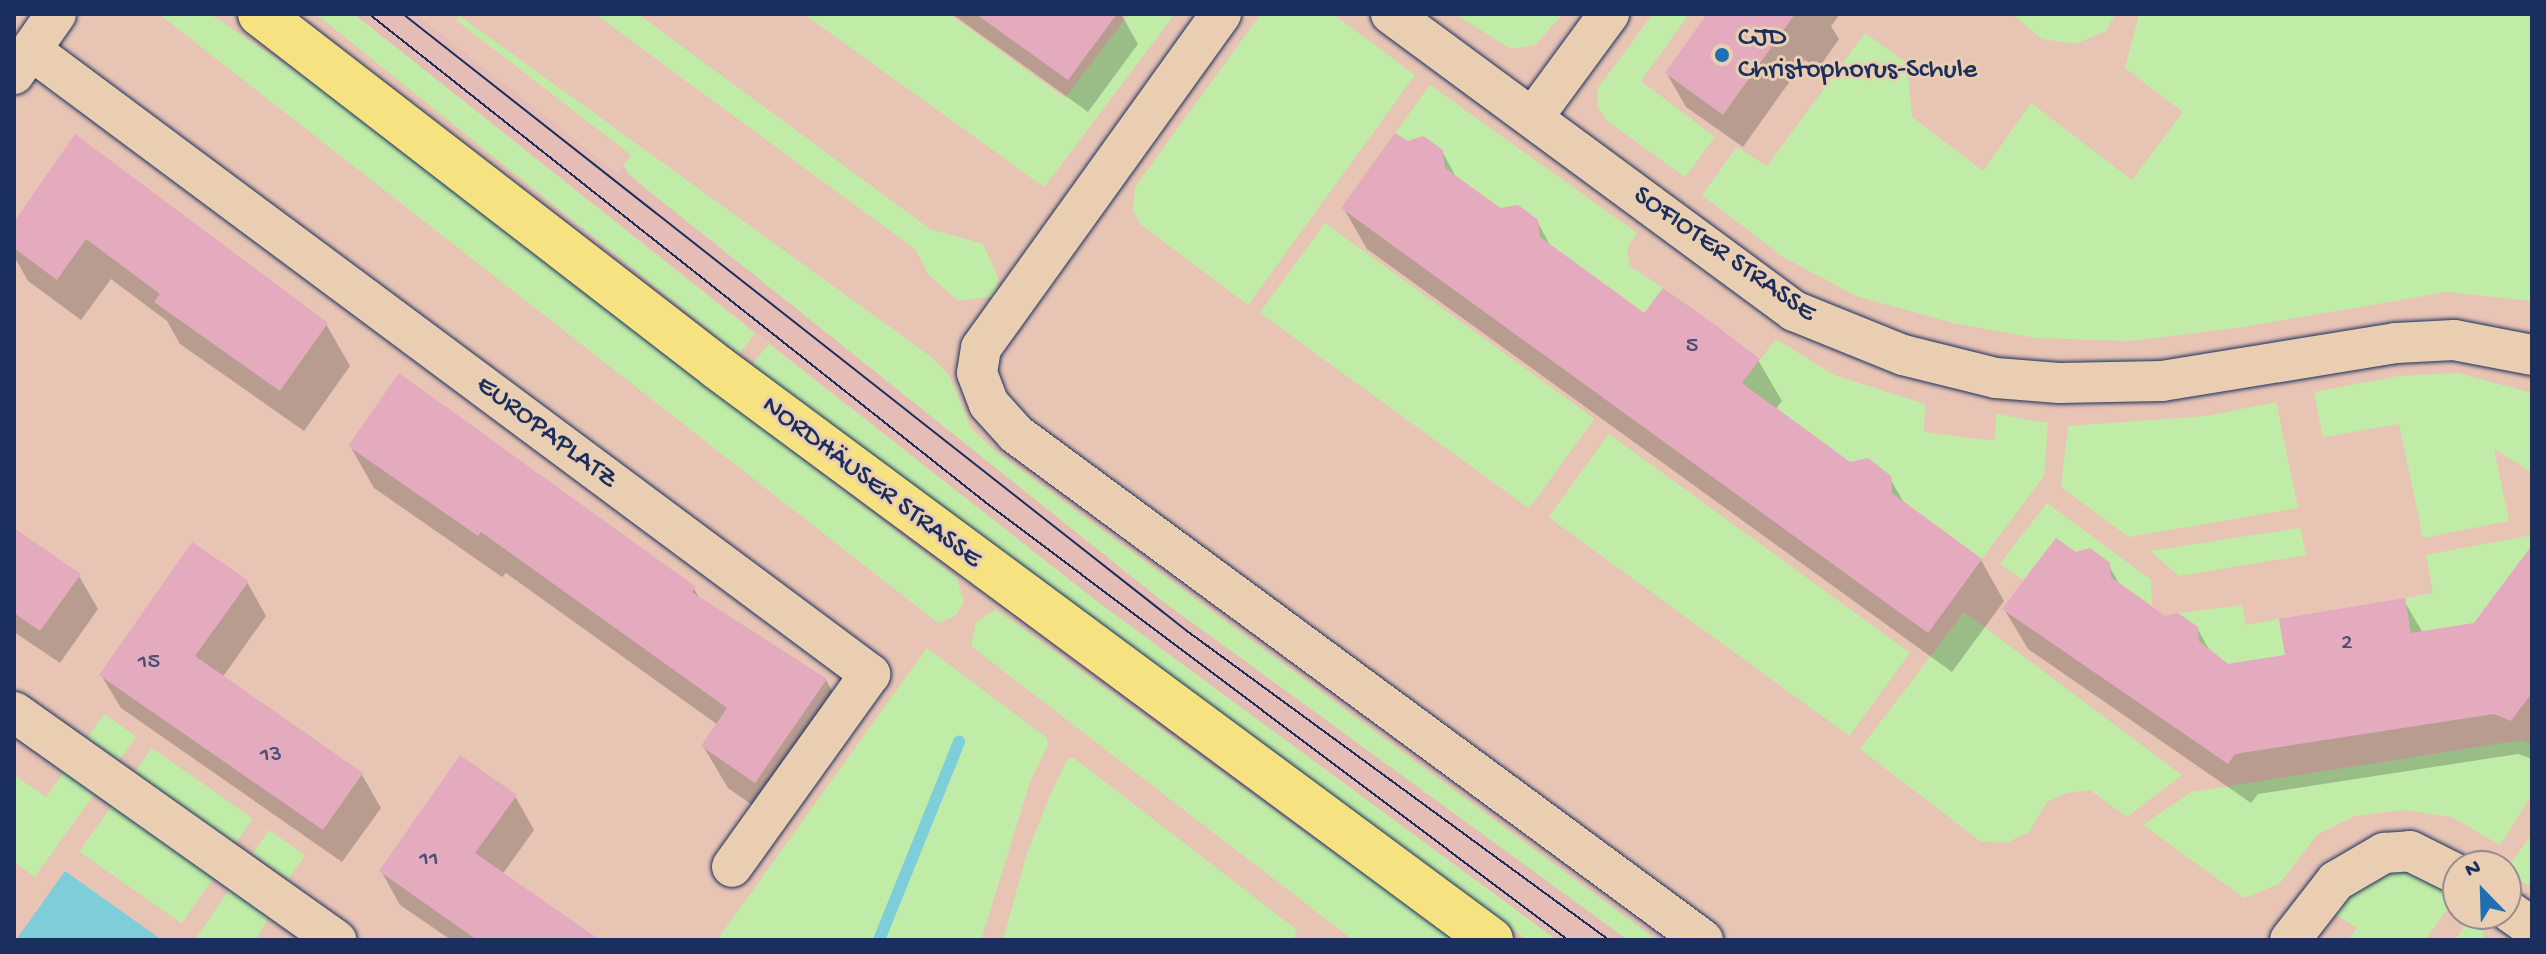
<!DOCTYPE html>
<html>
<head>
<meta charset="utf-8">
<style>
	body { margin:0 }
	#map { position:relative; width:2546px; height:954px; overflow:hidden; background:#e8c4b5; font-family:"Gochi Hand",sans-serif }
	div>[style] { position:absolute }
	.built>* { inset:0; background:#e6bcb7 }
	.green>* { inset:0; background:#c1eca8; transform-origin:0 0 }
	.water>* { inset:0; background:#7eceda }
	.shadow>* { inset:0; background:#0003 }
	.stream>* { height:12px; margin:-6px; padding:0 6px; transform-origin:6px; border-radius:6px; background:#7eceda }
	.building>* { inset:0; background:#e3abbd }
	.roads { filter:drop-shadow(0 0 2px #1b2f5e) drop-shadow(0 0 2px #1b2f5e) }
	.minor>* { height:40px; margin:-20px; padding:0 20px; transform-origin:20px; border-radius:20px; background:#eaceb1 }
	.major>* { height:44px; margin:-22px; padding:0 22px; transform-origin:22px; border-radius:22px; background:#f7e281 }
	.tram>* { height:2px; margin:-1px; padding:0 1px; transform-origin:1px; border-radius:1px; background:#1b2f5e }
	.dots>* { width:22px; height:22px; translate:-50% -50%; box-sizing:border-box; border:4px solid #eaceb1; border-radius:50% }
	span { translate:-50% -50%; white-space:nowrap; text-align:center; line-height:1.15; -webkit-text-stroke:6px #eaceb1; paint-order:stroke }
	.number-label { font-size:24px; color:#4d4e76 }
	.number-label span { -webkit-text-stroke-width:0 }
	.poi-label { font-size:28px; color:#1b2f5e }
	.left { translate:0 -50%; text-align:left }
	.street-label { font-size:28px; color:#1b2f5e }
	.frame { position:absolute; inset:0; border:16px solid #1b2f5e; pointer-events:none }
	.north { position:absolute; left:2442px; top:850px; width:80px; height:80px; box-sizing:border-box; background:#eaceb1; border:2px solid #978e90; border-radius:50%; rotate:337deg; font-size:22px; font-weight:700; line-height:32px; text-align:center; color:#1b2f5e }
	.north::after { content:''; display:block; margin:auto; width:28px; height:36px; background:#1f6fb2; clip-path:polygon(50% 0,100% 100%,50% 72%,0 100%) }
</style>
</head>
<body>
<div id="map">
	<div class="built">
		<i style="clip-path:polygon(354px 14px,416px 14px,618px 174px,624px 165px,629px 175px,1161px 600px,1628px 940px,1557px 940px,1098px 602px)"></i>
	</div>
	<div class="green">
		<i style="clip-path:polygon(159px 14px,210px 14px,322px 89px,957px 578px,964px 603px,955px 616px,938px 623px)"></i>
		<i style="clip-path:polygon(316px 14px,354px 14px,755px 333px,739px 354px)"></i>
		<i style="clip-path:polygon(595px 14px,638px 14px,930px 229px,983px 244px,998px 277px,996px 296px,958px 301px,928px 274px,916px 250px)"></i>
		<i style="clip-path:polygon(804px 14px,949px 14px,1065px 98px,1129px 14px,1175px 14px,1044px 187px)"></i>
		<i style="clip-path:polygon(1261px 14px,1333px 14px,1415px 75px,1248px 305px,1140px 224px,1133px 210px,1135px 187px)"></i>
		<i style="clip-path:polygon(1455px 14px,1563px 14px,1535px 45px,1511px 49px)"></i>
		<i style="clip-path:polygon(1653px 14px,1689px 14px,1641px 81px,1715px 137px,1685px 177px,1607px 121px,1597px 106px,1598px 88px)"></i>
		<i style="clip-path:polygon(2012px 14px,2115px 14px,2106px 31px,2075px 44px,2042px 39px)"></i>
		<i style="clip-path:polygon(2139px 14px,2532px 14px,2532px 301px,2447px 292px,2236px 328px,2129px 341px,2036px 338px,1953px 323px,1856px 296px,1783px 257px,1702px 195px,1737px 147px,1767px 166px,1865px 33px,1907px 63px,1912px 117px,1983px 171px,2031px 103px,2132px 180px,2183px 112px,2125px 68px)"></i>
		<i style="clip-path:polygon(460px 16px,930px 356px,949px 375px,971px 428px,994px 450px,1657px 940px,1628px 940px,1161px 600px,629px 175px,624px 165px,631px 155px,456px 20px)"></i>
		<i style="clip-path:polygon(1430px 85px,1637px 233px,1627px 249px,1630px 266px,1663px 288px,1645px 313px,1540px 237px,1538px 220px,1518px 205px,1501px 208px,1445px 168px,1443px 150px,1424px 136px,1408px 141px,1395px 133px)"></i>
		<i style="left:1325px;top:223px;width:333px;height:111px;rotate:36deg"></i>
		<i style="clip-path:polygon(1776px 339px,1834px 375px,1925px 404px,1924px 432px,1995px 441px,1996px 414px,2048px 423px,2044px 476px,1982px 559px,1892px 493px,1891px 476px,1868px 459px,1850px 462px,1742px 383px)"></i>
		<i style="clip-path:polygon(769px 344px,1098px 602px,1557px 940px,1527px 940px,859px 448px,752px 364px)"></i>
		<i style="clip-path:polygon(2457px 373px,2532px 393px,2532px 472px,2494px 449px,2509px 521px,2423px 538px,2399px 424px,2323px 437px,2314px 392px,2399px 376px)"></i>
		<i style="clip-path:polygon(2276px 402px,2298px 508px,2129px 537px,2061px 487px,2068px 426px,2207px 416px)"></i>
		<i style="left:1609px;top:434px;width:372px;height:103px;rotate:36deg"></i>
		<i style="clip-path:polygon(2047px 503px,2151px 580px,2152px 606px,2111px 577px,2110px 563px,2090px 548px,2076px 552px,2056px 538px,2023px 580px,2000px 564px)"></i>
		<i style="clip-path:polygon(2300px 528px,2306px 555px,2179px 576px,2150px 551px)"></i>
		<i style="clip-path:polygon(2532px 535px,2532px 545px,2474px 623px,2411px 633px,2405px 598px,2433px 593px,2426px 555px)"></i>
		<i style="clip-path:polygon(2242px 605px,2246px 625px,2279px 619px,2285px 655px,2228px 664px,2199px 641px,2198px 627px,2178px 613px)"></i>
		<i style="clip-path:polygon(996px 609px,1283px 817px,1459px 940px,1353px 940px,971px 646px,976px 622px)"></i>
		<i style="clip-path:polygon(1964px 612px,2182px 775px,2127px 817px,2090px 790px,2067px 793px,2047px 802px,2029px 832px,2006px 843px,1980px 841px,1860px 749px)"></i>
		<i style="clip-path:polygon(927px 648px,1046px 737px,1048px 745px,1030px 782px,981px 940px,717px 940px)"></i>
		<i style="left:104px;top:714px;width:39px;height:29px;rotate:35deg"></i>
		<i style="clip-path:polygon(2522px 740px,2532px 745px,2532px 795px,2500px 845px,2452px 817px,2403px 810px,2355px 816px,2318px 834px,2279px 884px,2244px 898px,2143px 825px,2191px 792px)"></i>
		<i style="left:152px;top:748px;width:123px;height:30px;rotate:35deg"></i>
		<i style="clip-path:polygon(1074px 758px,1297px 930px,1293px 940px,1003px 940px,1026px 856px,1050px 795px,1068px 759px)"></i>
		<i style="clip-path:polygon(64px 772px,94px 794px,35px 877px,14px 862px,14px 775px,46px 797px)"></i>
		<i style="left:112px;top:805px;width:125px;height:57px;rotate:35deg"></i>
		<i style="left:269px;top:830px;width:44px;height:29px;rotate:35deg"></i>
		<i style="clip-path:polygon(2532px 834px,2532px 878px,2527px 885px,2506px 870px)"></i>
		<i style="clip-path:polygon(2394px 870px,2438px 879px,2458px 895px,2425px 940px,2348px 940px,2357px 928px,2332px 912px,2348px 891px)"></i>
		<i style="clip-path:polygon(231px 887px,270px 915px,256px 940px,195px 940px)"></i>
		<i style="clip-path:polygon(2474px 914px,2485px 926px,2483px 940px,2455px 940px)"></i>
	</div>
	<div class="water">
		<i style="clip-path:polygon(65px 871px,162px 940px,16px 940px)"></i>
	</div>
	<div class="shadow">
		<i style="clip-path:polygon(952px 14px,1121px 14px,1138px 44px,1088px 112px)"></i>
		<i style="clip-path:polygon(1710px 14px,1840px 14px,1831px 26px,1839px 39px,1818px 69px,1805px 60px,1743px 147px,1686px 107px,1667px 74px)"></i>
		<i style="clip-path:polygon(75px 137px,326px 324px,350px 366px,304px 431px,180px 344px,167px 321px,111px 279px,81px 320px,28px 281px,14px 256px,14px 225px)"></i>
		<i style="clip-path:polygon(1408px 143px,1442px 151px,1457px 179px,1500px 210px,1537px 221px,1552px 249px,1645px 316px,1758px 360px,1782px 401px,1775px 410px,1850px 464px,1889px 477px,1906px 506px,1981px 560px,2004px 601px,1952px 672px,1367px 249px,1344px 209px)"></i>
		<i style="clip-path:polygon(350px 446px,694px 589px,701px 600px,826px 680px,850px 722px,779px 824px,728px 788px,703px 746px,718px 725px,506px 573px,502px 577px,374px 488px)"></i>
		<i style="clip-path:polygon(14px 530px,79px 576px,98px 609px,60px 663px,14px 632px)"></i>
		<i style="clip-path:polygon(2532px 549px,2532px 759px,2518px 754px,2258px 794px,2251px 803px,2028px 649px,2004px 609px,2076px 554px,2108px 564px,2121px 587px,2165px 618px,2197px 628px,2211px 653px,2228px 666px,2287px 656px,2404px 601px,2423px 633px,2475px 625px)"></i>
		<i style="clip-path:polygon(247px 582px,266px 616px,222px 678px,362px 775px,381px 808px,342px 862px,121px 708px,101px 675px)"></i>
		<i style="clip-path:polygon(515px 796px,534px 830px,502px 875px,596px 940px,451px 940px,400px 905px,381px 871px)"></i>
	</div>
	<div class="stream">
		<i style="left:879px;top:940px;width:214px;rotate:-68deg"></i>
	</div>
	<div class="building">
		<i style="clip-path:polygon(976px 14px,1117px 14px,1068px 80px)"></i>
		<i style="clip-path:polygon(1707px 14px,1795px 14px,1723px 115px,1665px 73px)"></i>
		<i style="clip-path:polygon(1395px 133px,1408px 141px,1423px 136px,1443px 150px,1445px 168px,1500px 208px,1518px 205px,1538px 220px,1540px 237px,1644px 313px,1663px 288px,1714px 324px,1760px 359px,1742px 383px,1850px 462px,1868px 458px,1891px 476px,1892px 493px,1982px 559px,1928px 633px,1341px 208px)"></i>
		<i style="clip-path:polygon(75px 134px,328px 323px,280px 391px,154px 302px,160px 294px,86px 239px,57px 280px,14px 248px,14px 222px)"></i>
		<i style="clip-path:polygon(399px 373px,696px 587px,692px 592px,827px 679px,755px 783px,701px 746px,727px 708px,481px 532px,478px 536px,348px 446px)"></i>
		<i style="clip-path:polygon(14px 528px,81px 574px,40px 631px,14px 613px)"></i>
		<i style="clip-path:polygon(2056px 538px,2076px 552px,2090px 548px,2110px 563px,2111px 577px,2165px 616px,2178px 613px,2198px 627px,2199px 641px,2228px 664px,2285px 655px,2279px 619px,2405px 598px,2411px 633px,2474px 623px,2532px 545px,2532px 693px,2511px 721px,2494px 714px,2235px 754px,2228px 764px,2002px 609px)"></i>
		<i style="clip-path:polygon(192px 542px,249px 581px,195px 656px,363px 773px,323px 830px,99px 675px)"></i>
		<i style="clip-path:polygon(460px 755px,517px 795px,475px 853px,600px 940px,477px 940px,379px 871px)"></i>
	</div>
	<div class="roads">
		<div class="minor">
			<i style="left:1221px;top:14px;width:411px;rotate:125.7deg"></i>
			<i style="left:981px;top:348px;width:25px;rotate:99deg"></i>
			<i style="left:977px;top:373px;width:33px;rotate:69deg"></i>
			<i style="left:989px;top:404px;width:40px;rotate:48deg"></i>
			<i style="left:1016px;top:434px;width:853px;rotate:36.37deg"></i>
			<i style="left:1391px;top:14px;width:501px;rotate:36.39deg"></i>
			<i style="left:1794px;top:311px;width:118px;rotate:22deg"></i>
			<i style="left:1903px;top:355px;width:96px;rotate:13.9deg"></i>
			<i style="left:1996px;top:378px;width:63px;rotate:4.5deg"></i>
			<i style="left:2059px;top:383px;width:103px;rotate:-1.1deg"></i>
			<i style="left:2162px;top:381px;width:237px;rotate:-9.2deg"></i>
			<i style="left:2396px;top:343px;width:58px;rotate:-3deg"></i>
			<i style="left:2454px;top:340px;width:79px;rotate:10.9deg"></i>
			<i style="left:31px;top:50px;width:1046px;rotate:36.64deg"></i>
			<i style="left:870px;top:674px;width:237px;rotate:125.6deg"></i>
			<i style="left:14px;top:74px;width:73px;rotate:-55deg"></i>
			<i style="left:1534px;top:116px;width:127px;rotate:-53.7deg"></i>
			<i style="left:14px;top:712px;width:395px;rotate:35.3deg"></i>
			<i style="left:2506px;top:909px;width:32px;rotate:35deg"></i>
			<i style="left:2290px;top:940px;width:75px;rotate:-52.1deg"></i>
			<i style="left:2336px;top:881px;width:56px;rotate:-30.3deg"></i>
			<i style="left:2384px;top:853px;width:26px;rotate:-4deg"></i>
			<i style="left:2410px;top:851px;width:54px;rotate:26.6deg"></i>
		</div>
		<div class="major">
			<i style="left:260px;top:14px;width:577px;rotate:37.68deg"></i>
			<i style="left:717px;top:367px;width:963px;rotate:36.51deg"></i>
		</div>
	</div>
	<div class="tram">
		<i style="left:369px;top:14px;width:791px;rotate:38.38deg"></i>
		<i style="left:989px;top:505px;width:724px;rotate:36.92deg"></i>
		<i style="left:403px;top:14px;width:998px;rotate:38.2deg"></i>
		<i style="left:1187px;top:631px;width:523px;rotate:36.21deg"></i>
	</div>
	<div class="dots">
		<i style="left:1722px;top:55px;background:#1f6fb2"></i>
	</div>
	<div class="number-label">
		<span style="left:1692px;top:347px">5</span>
		<span style="left:2347px;top:644px">2</span>
		<span style="left:149px;top:663px">15</span>
		<span style="left:271px;top:756px">13</span>
		<span style="left:429px;top:860px">11</span>
	</div>
	<div class="poi-label">
		<span class="left" style="left:1738px;top:55px">CJD<br>Christophorus-Schule</span>
	</div>
	<div class="street-label">
		<span style="left:1724px;top:255px;rotate:35deg">SOFIOTER STRASSE</span>
		<span style="left:546px;top:433px;rotate:37deg">EUROPAPLATZ</span>
		<span style="left:871px;top:483px;rotate:37deg">NORDHÄUSER STRASSE</span>
	</div>
	<div class="frame"></div>
	<div class="north">N</div>
</div>
</body>
</html>
